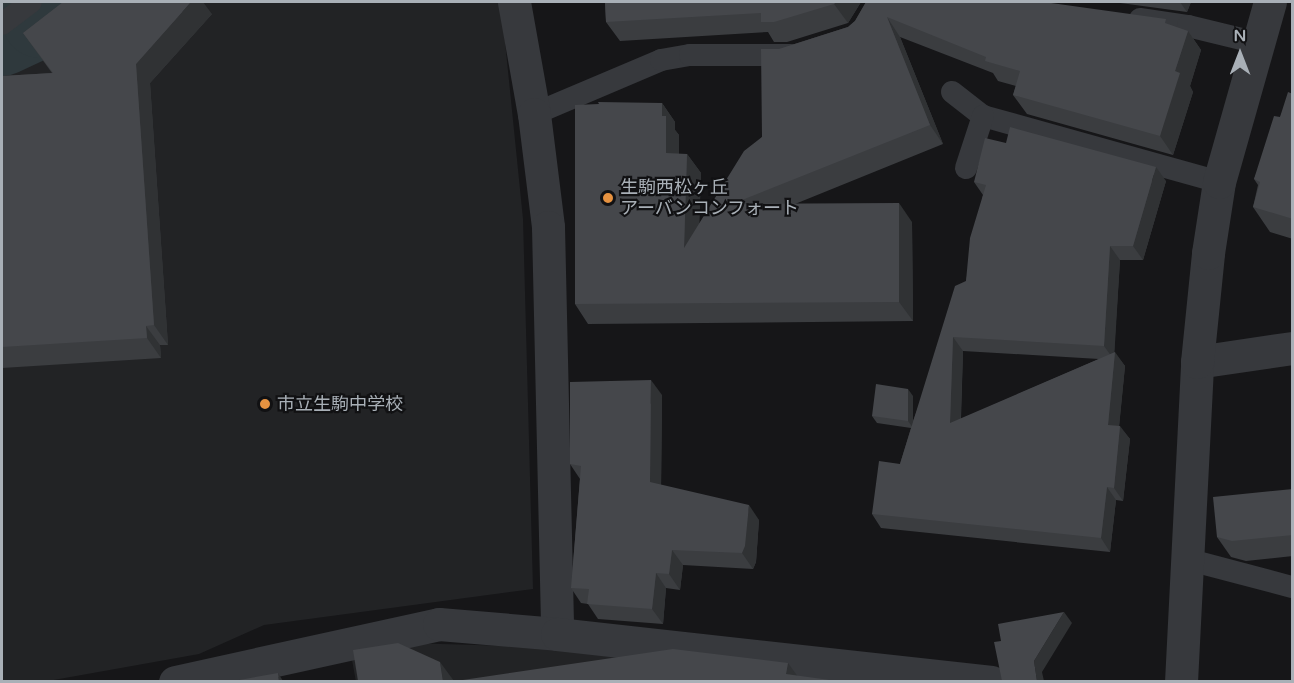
<!DOCTYPE html>
<html>
<head>
<meta charset="utf-8">
<style>
	body { margin:0 }
	#map { position:relative; width:1294px; height:683px; overflow:hidden; background:#161618; font-family:"Varela Round","Noto Sans JP",sans-serif }
	div>[style] { position:absolute }
	.built>* { inset:0; background:#222325 }
	.river>* { height:76px; margin:-38px; padding:0 38px; transform-origin:38px; border-radius:38px; background:#2f393d }
	.service>* { height:22px; margin:-11px; padding:0 11px; transform-origin:11px; border-radius:11px; background:#37393d }
	.minor>* { height:33px; margin:-16.5px; padding:0 16.5px; transform-origin:16.5px; border-radius:16.5px; background:#37393d }
	.tertiary>* { height:33px; margin:-16.5px; padding:0 16.5px; transform-origin:16.5px; border-radius:16.5px; background:#37393d }
	.wall>* { inset:0; background:#3b3d40 }
	.shaded-wall>* { inset:0; background:#303234 }
	.building>* { inset:0; background:#45474b }
	.dots>* { width:16px; height:16px; translate:-50% -50%; box-sizing:border-box; border:3px solid #111113; border-radius:50% }
	span { translate:-50% -50%; white-space:nowrap; text-align:center; line-height:1.15; -webkit-text-stroke:4.5px #111113; paint-order:stroke }
	.poi-label { font-size:18px; color:#a9b0b7 }
	.left { translate:0 -50%; text-align:left }
	.frame { position:absolute; inset:0; border:3px solid #a9b0b7; pointer-events:none }
	.north { position:absolute; left:1210px; top:24px; width:60px; height:60px; -webkit-text-stroke:4px #111113; paint-order:stroke; rotate:0deg; font-size:16px; font-weight:700; line-height:24px; text-align:center; color:#a9b0b7 }
	.north::after { content:''; display:block; margin:auto; width:21px; height:27px; background:#a9b0b7; clip-path:polygon(50% 0,100% 100%,50% 72%,0 100%) }
</style>
</head>
<body>
<div id="map">
	<div class="built">
		<i style="clip-path:polygon(84px 2px,501px 2px,523px 219px,533px 589px,264px 625px,199px 654px,48px 681px,2px 682px,2px 49px,56px 26px)"></i>
		<i style="clip-path:polygon(407px 643px,616px 649px,810px 682px,356px 682px,352px 660px)"></i>
	</div>
	<div class="river">
		<i style="left:2px;top:38px;width:42px;rotate:-25.3deg"></i>
		<i style="left:40px;top:20px;width:28px;rotate:-39deg"></i>
	</div>
	<div class="service">
		<i style="left:1140px;top:19px;width:49px;rotate:8.3deg"></i>
		<i style="left:1188px;top:26px;width:72px;rotate:13.7deg"></i>
		<i style="left:2px;top:24px;width:36px;rotate:-37deg"></i>
		<i style="left:952px;top:92px;width:39px;rotate:38deg"></i>
		<i style="left:983px;top:116px;width:245px;rotate:15.6deg"></i>
		<i style="left:534px;top:114px;width:138px;rotate:-23deg"></i>
		<i style="left:661px;top:60px;width:29px;rotate:-10deg"></i>
		<i style="left:690px;top:55px;width:101px"></i>
		<i style="left:966px;top:168px;width:55px;rotate:-71.9deg"></i>
		<i style="left:1186px;top:559px;width:110px;rotate:14.8deg"></i>
	</div>
	<div class="minor">
		<i style="left:514px;top:2px;width:114px;rotate:79.9deg"></i>
		<i style="left:534px;top:114px;width:114px;rotate:82.9deg"></i>
		<i style="left:548px;top:227px;width:407px;rotate:88.7deg"></i>
		<i style="left:1197px;top:362px;width:96px;rotate:-8.4deg"></i>
		<i style="left:175px;top:682px;width:270px;rotate:-12.4deg"></i>
		<i style="left:439px;top:624px;width:118px;rotate:4.8deg"></i>
		<i style="left:557px;top:634px;width:437px;rotate:6.3deg"></i>
	</div>
	<div class="tertiary">
		<i style="left:1181px;top:682px;width:320px;rotate:-87.1deg"></i>
		<i style="left:1197px;top:362px;width:110px;rotate:-84.2deg"></i>
		<i style="left:1208px;top:253px;width:72px;rotate:-81.2deg"></i>
		<i style="left:1219px;top:182px;width:187px;rotate:-74.2deg"></i>
	</div>
	<div class="wall">
		<i style="clip-path:polygon(605px 2px,861px 2px,848px 23px,787px 42px,774px 42px,768px 32px,620px 41px,606px 22px)"></i>
		<i style="clip-path:polygon(866px 2px,1170px 25px,1188px 31px,1201px 50px,1190px 86px,1193px 92px,1173px 155px,1027px 114px,1013px 95px,1016px 86px,998px 81px,993px 73px,900px 37px,943px 144px,795px 204px,912px 222px,913px 321px,588px 324px,575px 304px,662px 103px,675px 122px,675px 130px,679px 135px,679px 154px,687px 154px,701px 173px,699px 224px,762px 137px,779px 49px,848px 27px,855px 21px)"></i>
		<i style="clip-path:polygon(1113px 2px,1191px 2px,1187px 12px)"></i>
		<i style="clip-path:polygon(62px 3px,212px 14px,150px 83px,168px 345px,160px 345px,161px 358px,2px 368px,2px 76px,52px 73px,23px 33px)"></i>
		<i style="clip-path:polygon(1293px 94px,1293px 239px,1270px 232px,1253px 207px,1258px 185px,1254px 179px,1280px 117px)"></i>
		<i style="clip-path:polygon(evenodd,1166px 181px,1143px 260px,1120px 260px,1114px 352px,1125px 366px,1119px 426px,1130px 439px,1123px 501px,1116px 500px,1110px 552px,881px 528px,872px 514px,900px 464px,911px 428px,877px 423px,872px 416px,913px 396px,913px 421px,966px 281px,983px 195px,974px 182px,1166px 181px,963px 351px,1099px 359px,961px 419px,963px 351px)"></i>
		<i style="clip-path:polygon(662px 395px,661px 485px,759px 520px,756px 562px,753px 569px,683px 565px,680px 590px,666px 588px,663px 624px,598px 619px,588px 604px,581px 603px,571px 588px,580px 479px,570px 464px)"></i>
		<i style="clip-path:polygon(1293px 489px,1293px 556px,1246px 561px,1231px 557px,1217px 537px)"></i>
	</div>
	<div class="shaded-wall">
		<i style="clip-path:polygon(191px 2px,203px 2px,212px 14px,150px 83px,168px 345px,154px 325px,136px 64px)"></i>
		<i style="clip-path:polygon(836px 2px,861px 2px,848px 23px,834px 4px)"></i>
		<i style="clip-path:polygon(1180px 2px,1191px 2px,1187px 12px)"></i>
		<i style="clip-path:polygon(887px 17px,900px 37px,943px 144px,930px 125px)"></i>
		<i style="clip-path:polygon(1188px 31px,1201px 50px,1190px 86px,1193px 92px,1173px 155px,1160px 136px,1175px 71px)"></i>
		<i style="clip-path:polygon(662px 103px,675px 122px,675px 130px,679px 135px,679px 173px,666px 153px,662px 116px)"></i>
		<i style="clip-path:polygon(687px 154px,701px 173px,698px 267px,684px 248px)"></i>
		<i style="clip-path:polygon(1156px 167px,1166px 181px,1143px 260px,1133px 246px)"></i>
		<i style="clip-path:polygon(899px 203px,912px 222px,913px 321px,899px 302px)"></i>
		<i style="clip-path:polygon(1110px 246px,1120px 260px,1114px 360px,1104px 346px)"></i>
		<i style="clip-path:polygon(146px 326px,160px 345px,161px 358px,147px 338px)"></i>
		<i style="clip-path:polygon(953px 337px,963px 351px,960px 437px,950px 423px)"></i>
		<i style="clip-path:polygon(1115px 352px,1125px 366px,1118px 438px,1108px 425px)"></i>
		<i style="clip-path:polygon(651px 380px,662px 395px,661px 497px,650px 482px)"></i>
		<i style="clip-path:polygon(908px 389px,913px 396px,913px 428px,908px 421px)"></i>
		<i style="clip-path:polygon(1120px 426px,1130px 439px,1123px 501px,1114px 488px)"></i>
		<i style="clip-path:polygon(1107px 487px,1116px 500px,1110px 552px,1101px 538px)"></i>
		<i style="clip-path:polygon(749px 505px,759px 520px,756px 562px,753px 569px,742px 553px)"></i>
		<i style="clip-path:polygon(672px 550px,683px 565px,680px 590px,669px 574px)"></i>
		<i style="clip-path:polygon(656px 573px,666px 588px,663px 624px,652px 609px)"></i>
		<i style="clip-path:polygon(1064px 612px,1072px 623px,1042px 672px,1044px 681px,1037px 681px,1034px 661px)"></i>
		<i style="clip-path:polygon(440px 662px,454px 681px,443px 681px)"></i>
		<i style="clip-path:polygon(788px 663px,801px 681px,786px 674px)"></i>
		<i style="clip-path:polygon(278px 673px,283px 681px,279px 681px)"></i>
	</div>
	<div class="building">
		<i style="clip-path:polygon(63px 2px,191px 2px,136px 64px,154px 325px,146px 326px,147px 338px,2px 347px,2px 76px,53px 73px,23px 33px)"></i>
		<i style="clip-path:polygon(605px 2px,836px 2px,834px 4px,774px 22px,761px 22px,761px 13px,606px 22px)"></i>
		<i style="clip-path:polygon(866px 2px,1044px 2px,1166px 19px,1165px 23px,1188px 31px,1175px 71px,1180px 73px,1160px 136px,1013px 95px,1020px 71px,985px 61px,986px 57px,887px 17px,930px 125px,732px 204px,899px 203px,899px 302px,575px 304px,575px 105px,599px 104px,598px 102px,662px 103px,662px 116px,666px 116px,666px 153px,687px 154px,684px 248px,744px 151px,762px 137px,761px 49px,779px 49px,848px 27px,855px 21px)"></i>
		<i style="clip-path:polygon(1288px 92px,1293px 94px,1293px 219px,1253px 207px,1260px 182px,1254px 179px,1274px 116px,1280px 117px)"></i>
		<i style="clip-path:polygon(1010px 127px,1156px 167px,1133px 246px,1110px 246px,1104px 346px,953px 337px,950px 423px,1115px 352px,1108px 425px,1120px 426px,1114px 488px,1107px 487px,1101px 538px,872px 514px,879px 461px,900px 464px,955px 286px,966px 281px,970px 238px,986px 185px,974px 182px,985px 138px,1006px 143px)"></i>
		<i style="clip-path:polygon(651px 380px,650px 482px,749px 505px,745px 546px,742px 553px,672px 550px,669px 574px,656px 573px,652px 609px,587px 604px,589px 589px,571px 588px,581px 466px,570px 464px,570px 382px)"></i>
		<i style="clip-path:polygon(876px 384px,908px 389px,908px 421px,872px 416px)"></i>
		<i style="clip-path:polygon(1293px 489px,1293px 535px,1232px 541px,1217px 537px,1213px 497px)"></i>
		<i style="clip-path:polygon(1064px 612px,1034px 661px,1037px 681px,1002px 681px,994px 642px,1001px 641px,998px 624px)"></i>
		<i style="clip-path:polygon(398px 643px,440px 662px,443px 681px,358px 681px,353px 650px)"></i>
		<i style="clip-path:polygon(673px 649px,788px 663px,786px 674px,837px 681px,456px 681px)"></i>
		<i style="clip-path:polygon(278px 673px,279px 681px,234px 681px)"></i>
	</div>
	<div class="dots">
		<i style="left:608px;top:198px;background:#e69240"></i>
		<i style="left:265px;top:404px;background:#e69240"></i>
	</div>
	<div class="poi-label">
		<span class="left" style="left:620px;top:198px">生駒西松ヶ丘<br>アーバンコンフォート</span>
		<span class="left" style="left:277px;top:404px">市立生駒中学校</span>
	</div>
	<div class="frame"></div>
	<div class="north">N</div>
</div>
</body>
</html>
